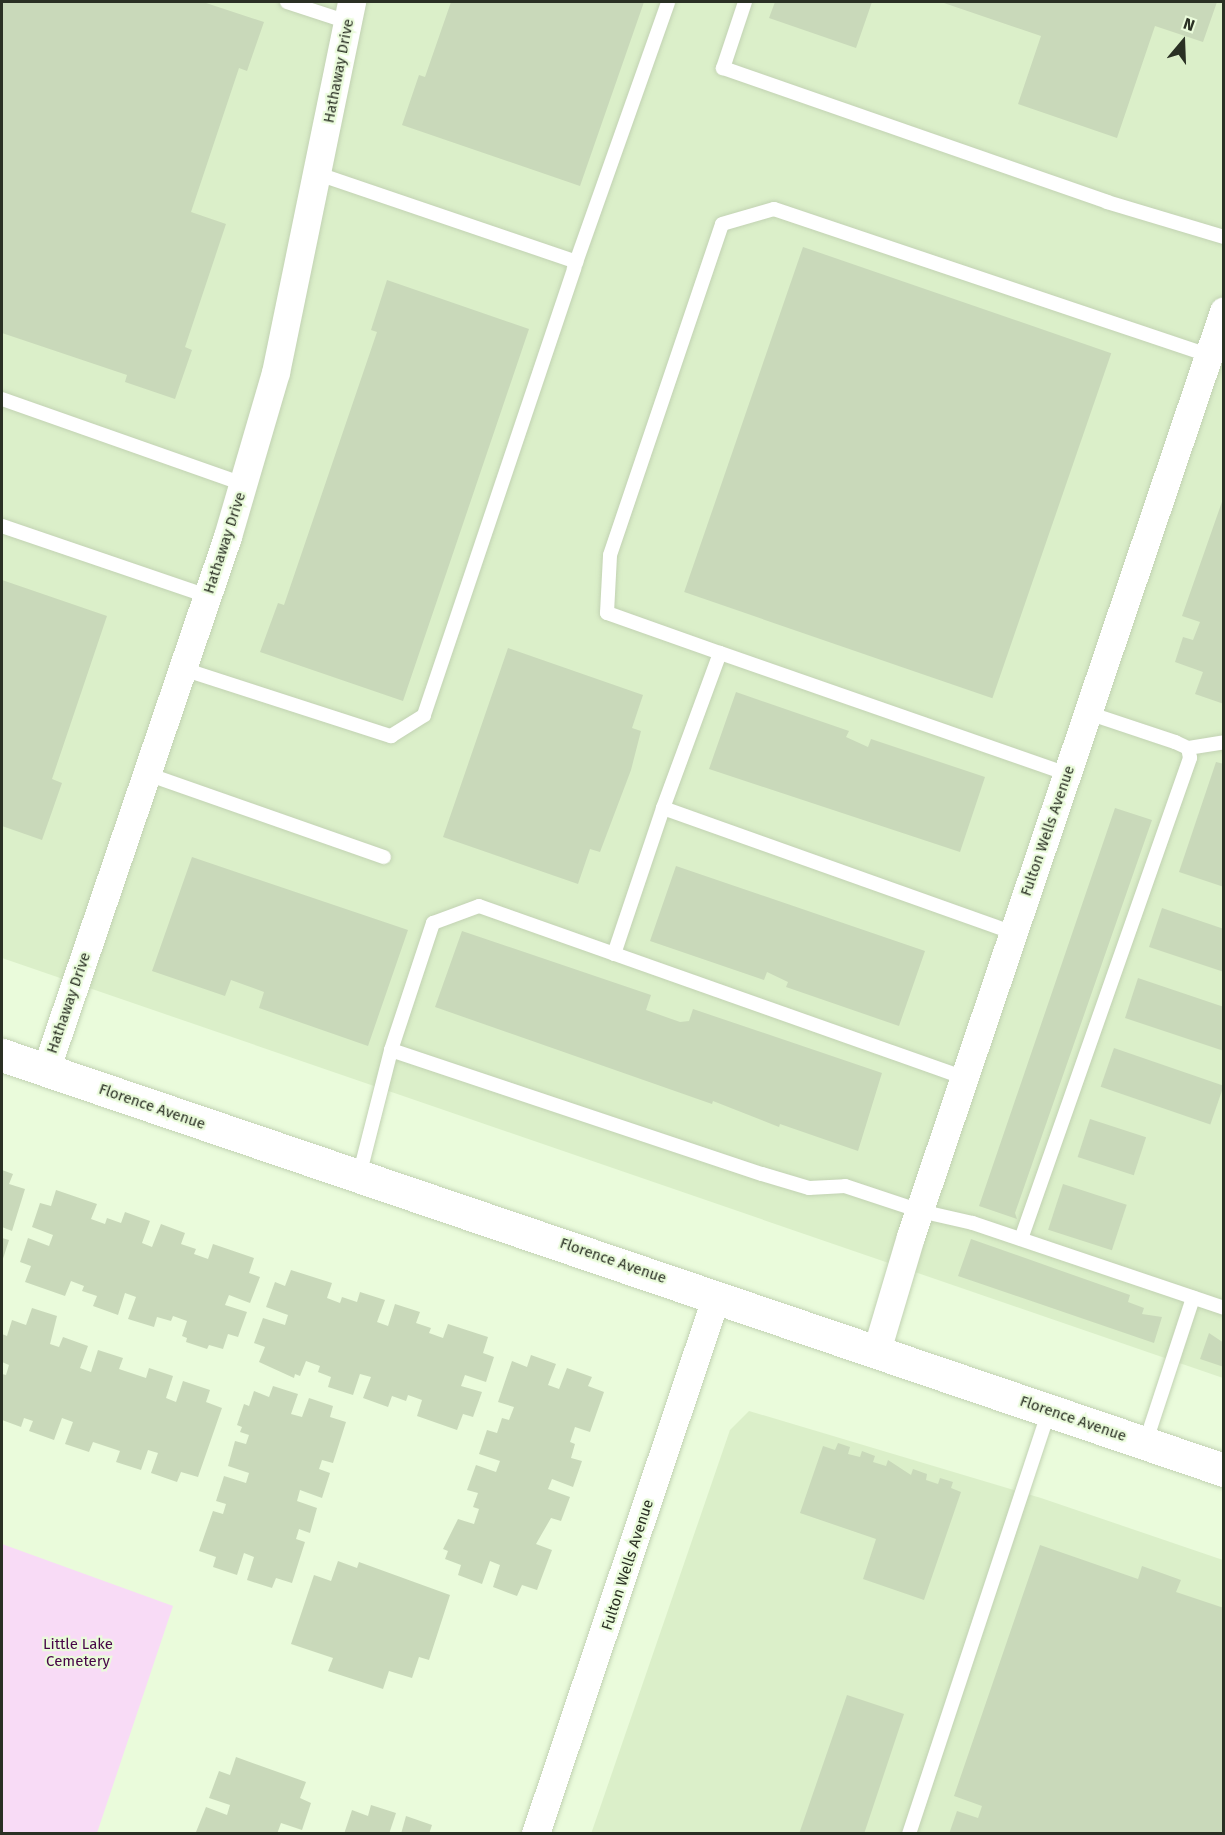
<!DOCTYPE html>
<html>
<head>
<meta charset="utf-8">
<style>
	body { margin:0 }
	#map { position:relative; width:1225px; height:1835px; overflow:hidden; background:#eafbdb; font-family:"Fira Sans",sans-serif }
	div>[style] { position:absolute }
	.built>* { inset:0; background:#dbefc9 }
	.green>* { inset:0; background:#f8dbf6 }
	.building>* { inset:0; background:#c9d9ba; transform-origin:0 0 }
	.roads { filter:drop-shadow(0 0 2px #c2d2b3) drop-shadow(0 0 2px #c2d2b3) }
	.service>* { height:14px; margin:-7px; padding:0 7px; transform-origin:7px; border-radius:7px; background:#fff }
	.minor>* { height:28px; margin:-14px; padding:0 14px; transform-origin:14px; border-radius:14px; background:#fff }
	.secondary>* { height:33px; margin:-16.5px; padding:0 16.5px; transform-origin:16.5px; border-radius:16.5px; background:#fff }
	span { translate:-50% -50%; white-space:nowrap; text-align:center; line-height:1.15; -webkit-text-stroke:4.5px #eafbdb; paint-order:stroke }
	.street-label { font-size:15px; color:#2a3024 }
	.park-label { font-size:15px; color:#470547 }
	.frame { position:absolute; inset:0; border:3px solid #2a3024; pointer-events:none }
	.north { position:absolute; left:1153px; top:12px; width:60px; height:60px; -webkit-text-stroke:4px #eafbdb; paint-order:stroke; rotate:19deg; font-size:16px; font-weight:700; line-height:24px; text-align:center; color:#2a3024 }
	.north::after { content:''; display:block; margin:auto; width:21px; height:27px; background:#2a3024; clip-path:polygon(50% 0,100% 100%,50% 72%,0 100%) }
</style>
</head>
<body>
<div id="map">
	<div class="built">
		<i style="clip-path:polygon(2px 2px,1223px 2px,1223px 1378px,2px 958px)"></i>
		<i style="clip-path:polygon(749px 1411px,1041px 1498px,1223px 1560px,1223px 1833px,591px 1834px,730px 1430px)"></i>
	</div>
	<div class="green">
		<i style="clip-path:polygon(2px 1544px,173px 1606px,97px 1833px,2px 1833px)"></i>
	</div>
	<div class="building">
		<i style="clip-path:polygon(2px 2px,203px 2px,264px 22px,247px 71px,239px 68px,191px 212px,226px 224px,185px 347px,192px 350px,175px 399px,125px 382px,127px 375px,2px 333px)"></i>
		<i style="clip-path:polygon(451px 2px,644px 2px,580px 186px,402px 125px,419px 75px,425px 77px)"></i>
		<i style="clip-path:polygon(775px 2px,872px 2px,856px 48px,769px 18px)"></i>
		<i style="clip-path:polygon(941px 2px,1217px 2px,1203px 42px,1155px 26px,1117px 138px,1018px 104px,1041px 36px)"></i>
		<i style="left:803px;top:247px;width:326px;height:365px;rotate:19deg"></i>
		<i style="clip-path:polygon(387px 280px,529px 329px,403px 701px,260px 652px,278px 603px,284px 605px,377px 332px,371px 330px)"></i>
		<i style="clip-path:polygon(1224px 496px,1224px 704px,1195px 694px,1203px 672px,1175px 662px,1183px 637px,1193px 640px,1200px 622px,1182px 616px)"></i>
		<i style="clip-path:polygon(2px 580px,107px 616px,52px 779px,62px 783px,42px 840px,2px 826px)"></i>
		<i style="clip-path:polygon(508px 648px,643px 695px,632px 728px,641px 731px,631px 770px,600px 852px,590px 849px,578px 884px,443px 837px)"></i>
		<i style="clip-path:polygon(736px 692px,849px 731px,846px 737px,868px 747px,871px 739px,985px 777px,960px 852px,709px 769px)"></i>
		<i style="clip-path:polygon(1216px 762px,1224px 764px,1224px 887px,1179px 872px)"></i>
		<i style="clip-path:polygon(1115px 808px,1152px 820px,1015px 1213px,1017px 1219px,979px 1206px)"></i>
		<i style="clip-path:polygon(192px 857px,408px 930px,368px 1046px,259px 1008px,264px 992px,231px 980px,225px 996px,152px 971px)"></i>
		<i style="clip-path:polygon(676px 866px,925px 951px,899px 1026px,786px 987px,788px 982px,767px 972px,764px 980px,650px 941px)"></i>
		<i style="clip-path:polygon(1162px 908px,1224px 929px,1224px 972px,1149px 947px)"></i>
		<i style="clip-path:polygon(462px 931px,651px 995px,646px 1010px,680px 1022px,689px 1021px,693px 1009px,882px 1073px,858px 1151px,780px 1124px,779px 1127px,713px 1101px,712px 1104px,435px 1007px)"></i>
		<i style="clip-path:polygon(1138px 978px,1224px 1007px,1224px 1051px,1125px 1018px)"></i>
		<i style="left:1114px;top:1048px;width:116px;height:41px;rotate:19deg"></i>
		<i style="left:1090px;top:1119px;width:59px;height:40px;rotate:18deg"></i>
		<i style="clip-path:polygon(2px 1170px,13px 1174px,9px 1184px,25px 1189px,12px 1231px,2px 1227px)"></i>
		<i style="left:1063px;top:1184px;width:67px;height:48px;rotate:18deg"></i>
		<i style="clip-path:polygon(56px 1190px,97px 1204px,91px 1219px,105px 1224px,107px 1218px,121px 1223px,125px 1212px,150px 1221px,142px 1243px,152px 1247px,161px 1224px,185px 1233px,181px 1244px,196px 1249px,194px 1254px,208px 1259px,213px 1244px,254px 1258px,249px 1273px,260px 1277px,250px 1303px,229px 1295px,225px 1305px,247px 1312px,238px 1337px,228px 1334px,223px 1349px,209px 1345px,207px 1349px,186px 1342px,187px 1338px,182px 1336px,187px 1321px,173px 1316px,171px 1321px,157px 1317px,154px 1327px,128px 1319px,136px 1297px,125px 1293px,118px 1315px,93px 1306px,97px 1296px,82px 1291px,84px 1286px,71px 1281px,65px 1296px,25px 1282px,31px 1266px,20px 1262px,28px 1238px,49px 1246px,53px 1235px,32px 1227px,40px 1203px,51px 1206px)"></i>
		<i style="clip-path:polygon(2px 1238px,9px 1240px,2px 1262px)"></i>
		<i style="clip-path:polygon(971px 1239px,1130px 1295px,1128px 1302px,1144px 1308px,1142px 1314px,1162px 1317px,1154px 1343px,958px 1276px)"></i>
		<i style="clip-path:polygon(291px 1270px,332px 1283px,327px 1298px,340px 1303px,342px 1297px,357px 1302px,360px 1292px,385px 1300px,377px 1322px,388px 1326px,395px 1304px,420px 1312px,416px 1323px,431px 1328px,429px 1333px,443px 1338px,448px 1324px,488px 1337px,483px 1353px,494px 1357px,486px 1382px,465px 1375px,461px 1386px,482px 1392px,473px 1417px,463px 1414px,457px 1430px,417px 1416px,422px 1400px,408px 1395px,406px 1401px,392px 1396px,388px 1407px,363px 1398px,371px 1377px,360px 1374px,353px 1395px,328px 1387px,331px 1377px,318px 1372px,320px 1366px,306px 1361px,300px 1376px,295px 1374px,294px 1378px,259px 1362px,265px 1347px,254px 1343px,263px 1318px,285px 1325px,288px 1315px,266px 1307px,275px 1282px,285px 1286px)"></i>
		<i style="clip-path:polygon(32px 1308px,57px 1316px,50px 1344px,59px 1347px,63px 1337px,88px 1346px,80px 1368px,91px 1372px,98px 1350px,123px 1358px,119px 1369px,146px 1378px,149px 1368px,173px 1376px,166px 1398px,176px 1402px,183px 1381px,210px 1390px,206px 1402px,222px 1408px,198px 1477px,181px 1472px,177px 1482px,151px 1473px,158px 1453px,148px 1450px,141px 1470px,116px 1462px,120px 1451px,93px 1442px,89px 1452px,65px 1444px,73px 1422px,62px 1418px,54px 1440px,29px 1431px,33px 1421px,24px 1418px,21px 1427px,2px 1420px,2px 1374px,6px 1375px,9px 1365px,2px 1362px,2px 1334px,7px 1336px,12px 1320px,26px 1325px)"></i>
		<i style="clip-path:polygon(1209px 1333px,1224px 1343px,1224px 1367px,1200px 1359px)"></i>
		<i style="clip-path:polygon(531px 1355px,556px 1364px,548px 1385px,559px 1389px,567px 1368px,592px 1377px,588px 1386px,604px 1392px,590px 1432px,575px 1427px,570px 1442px,575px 1444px,571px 1458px,582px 1461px,573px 1487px,552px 1479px,548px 1489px,570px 1497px,561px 1521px,551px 1518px,536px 1544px,552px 1550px,537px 1590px,522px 1585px,517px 1596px,493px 1587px,500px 1565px,490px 1561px,482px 1584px,458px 1575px,461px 1565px,445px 1559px,448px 1551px,443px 1549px,458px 1519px,474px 1524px,479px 1509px,473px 1507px,478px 1493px,467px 1490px,476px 1465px,496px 1472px,500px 1461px,479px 1454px,487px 1430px,497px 1433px,502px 1418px,509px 1420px,514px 1407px,498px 1402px,512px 1361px,527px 1367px)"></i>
		<i style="clip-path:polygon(273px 1386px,298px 1394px,291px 1414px,302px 1417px,309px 1398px,333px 1406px,330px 1417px,346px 1422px,333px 1463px,322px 1460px,319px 1469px,330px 1473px,322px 1498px,300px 1490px,297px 1501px,317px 1508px,310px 1533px,299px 1529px,296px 1539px,305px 1542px,292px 1583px,276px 1578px,272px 1588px,247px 1580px,254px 1557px,244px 1553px,237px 1575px,213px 1567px,216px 1557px,199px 1551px,213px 1511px,223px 1514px,226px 1504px,216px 1501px,224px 1476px,246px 1483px,249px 1473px,228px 1466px,235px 1441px,246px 1444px,249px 1435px,240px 1432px,242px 1427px,237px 1425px,244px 1404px,249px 1406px,254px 1391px,269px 1397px)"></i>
		<i style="clip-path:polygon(838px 1443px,850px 1447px,848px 1454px,860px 1457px,862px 1451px,875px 1456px,873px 1462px,886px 1466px,888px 1460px,911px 1475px,913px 1469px,927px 1474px,926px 1480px,938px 1484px,940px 1478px,953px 1482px,951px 1488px,961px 1492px,924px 1600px,863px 1579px,876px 1539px,800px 1513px,823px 1446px,835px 1450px)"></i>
		<i style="clip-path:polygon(1040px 1545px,1138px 1579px,1142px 1566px,1181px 1580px,1176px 1592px,1224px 1608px,1224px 1834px,949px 1834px,957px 1811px,978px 1818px,982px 1806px,954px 1796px)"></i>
		<i style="clip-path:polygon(338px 1561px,357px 1568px,359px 1562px,450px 1595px,429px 1660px,419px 1657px,412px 1678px,389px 1671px,383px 1689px,328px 1671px,333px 1658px,291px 1644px,314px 1575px,331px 1581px)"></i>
		<i style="clip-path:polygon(847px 1695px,904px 1714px,864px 1834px,799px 1834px)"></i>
		<i style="clip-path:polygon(236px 1757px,306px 1782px,300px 1798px,311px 1803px,302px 1830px,281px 1823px,277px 1834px,196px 1832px,206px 1807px,227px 1815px,230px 1805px,209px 1798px,219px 1771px,230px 1775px)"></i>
		<i style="clip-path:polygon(371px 1805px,396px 1813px,389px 1834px,344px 1834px,352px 1810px,368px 1816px)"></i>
		<i style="clip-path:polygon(406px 1816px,432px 1825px,429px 1834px,401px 1834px)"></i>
	</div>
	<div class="roads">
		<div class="service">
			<i style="left:287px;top:2px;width:64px;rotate:18.2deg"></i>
			<i style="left:745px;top:2px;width:70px;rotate:108.4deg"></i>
			<i style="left:723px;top:68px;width:407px;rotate:19.2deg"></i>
			<i style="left:1107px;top:202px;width:122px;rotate:16.7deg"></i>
			<i style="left:318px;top:174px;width:273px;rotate:18.8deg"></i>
			<i style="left:2px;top:399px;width:256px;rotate:19.4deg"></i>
			<i style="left:2px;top:526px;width:218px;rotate:18.8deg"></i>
			<i style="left:720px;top:653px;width:120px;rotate:-160.5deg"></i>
			<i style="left:607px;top:613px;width:58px;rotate:-87deg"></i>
			<i style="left:610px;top:555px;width:349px;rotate:-71.3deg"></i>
			<i style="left:722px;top:224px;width:54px;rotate:-16.1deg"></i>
			<i style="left:774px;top:209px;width:459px;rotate:18.6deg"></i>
			<i style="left:183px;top:669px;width:219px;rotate:17.9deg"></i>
			<i style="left:391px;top:736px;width:39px;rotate:-32deg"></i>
			<i style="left:424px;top:715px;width:471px;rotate:-71.4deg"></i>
			<i style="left:574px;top:268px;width:282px;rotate:-70.5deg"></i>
			<i style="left:1188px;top:748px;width:36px;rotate:-9deg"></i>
			<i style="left:147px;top:774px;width:251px;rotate:19.3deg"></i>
			<i style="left:663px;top:808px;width:165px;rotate:-69.8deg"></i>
			<i style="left:720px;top:653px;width:367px;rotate:19.2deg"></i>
			<i style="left:614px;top:954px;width:154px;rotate:-71.4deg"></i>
			<i style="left:663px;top:808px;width:373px;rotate:19.6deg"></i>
			<i style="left:391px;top:1050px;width:391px;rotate:18.5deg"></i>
			<i style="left:762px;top:1174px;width:49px;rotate:16.6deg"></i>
			<i style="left:809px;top:1188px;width:36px;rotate:-3deg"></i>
			<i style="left:845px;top:1186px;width:79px;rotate:18.4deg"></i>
			<i style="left:920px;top:1211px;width:54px;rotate:12.8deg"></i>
			<i style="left:973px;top:1223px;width:265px;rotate:18.7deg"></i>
			<i style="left:359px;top:1176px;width:130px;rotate:-75.7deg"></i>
			<i style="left:391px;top:1050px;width:134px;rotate:-71.7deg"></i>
			<i style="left:433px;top:923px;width:49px;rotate:-20.3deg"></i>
			<i style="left:479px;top:906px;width:516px;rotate:19.49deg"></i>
			<i style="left:1021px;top:1239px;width:510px;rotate:-70.64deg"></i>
			<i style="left:1190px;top:758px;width:10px;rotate:-101deg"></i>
			<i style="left:1188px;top:748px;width:14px;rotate:-155deg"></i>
			<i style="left:1175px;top:742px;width:92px;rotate:-161.6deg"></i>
			<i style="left:1145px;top:1444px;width:154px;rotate:-71.8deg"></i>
			<i style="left:909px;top:1834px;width:447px;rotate:-71.7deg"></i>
		</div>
		<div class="minor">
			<i style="left:46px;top:1071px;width:564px;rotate:-71.18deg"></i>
			<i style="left:228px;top:537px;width:171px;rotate:-73.7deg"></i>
			<i style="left:276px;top:373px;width:379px;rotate:-78.4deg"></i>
			<i style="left:877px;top:1351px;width:119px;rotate:-73.4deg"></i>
			<i style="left:911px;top:1237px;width:977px;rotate:-71.31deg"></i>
			<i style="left:536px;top:1834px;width:568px;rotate:-71.41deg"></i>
		</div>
		<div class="secondary">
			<i style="left:2px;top:1055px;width:1291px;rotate:18.76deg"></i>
		</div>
	</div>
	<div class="street-label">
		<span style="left:339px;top:71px;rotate:-79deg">Hathaway Drive</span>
		<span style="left:225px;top:543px;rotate:-72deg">Hathaway Drive</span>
		<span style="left:1048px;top:831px;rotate:-71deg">Fulton Wells Avenue</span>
		<span style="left:69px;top:1003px;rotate:-71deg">Hathaway Drive</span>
		<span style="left:152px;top:1107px;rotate:19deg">Florence Avenue</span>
		<span style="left:613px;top:1261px;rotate:19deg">Florence Avenue</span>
		<span style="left:1073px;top:1419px;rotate:19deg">Florence Avenue</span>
		<span style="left:628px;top:1565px;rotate:-72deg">Fulton Wells Avenue</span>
	</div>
	<div class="park-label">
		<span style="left:78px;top:1653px">Little Lake<br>Cemetery</span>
	</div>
	<div class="frame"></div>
	<div class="north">N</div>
</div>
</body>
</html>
